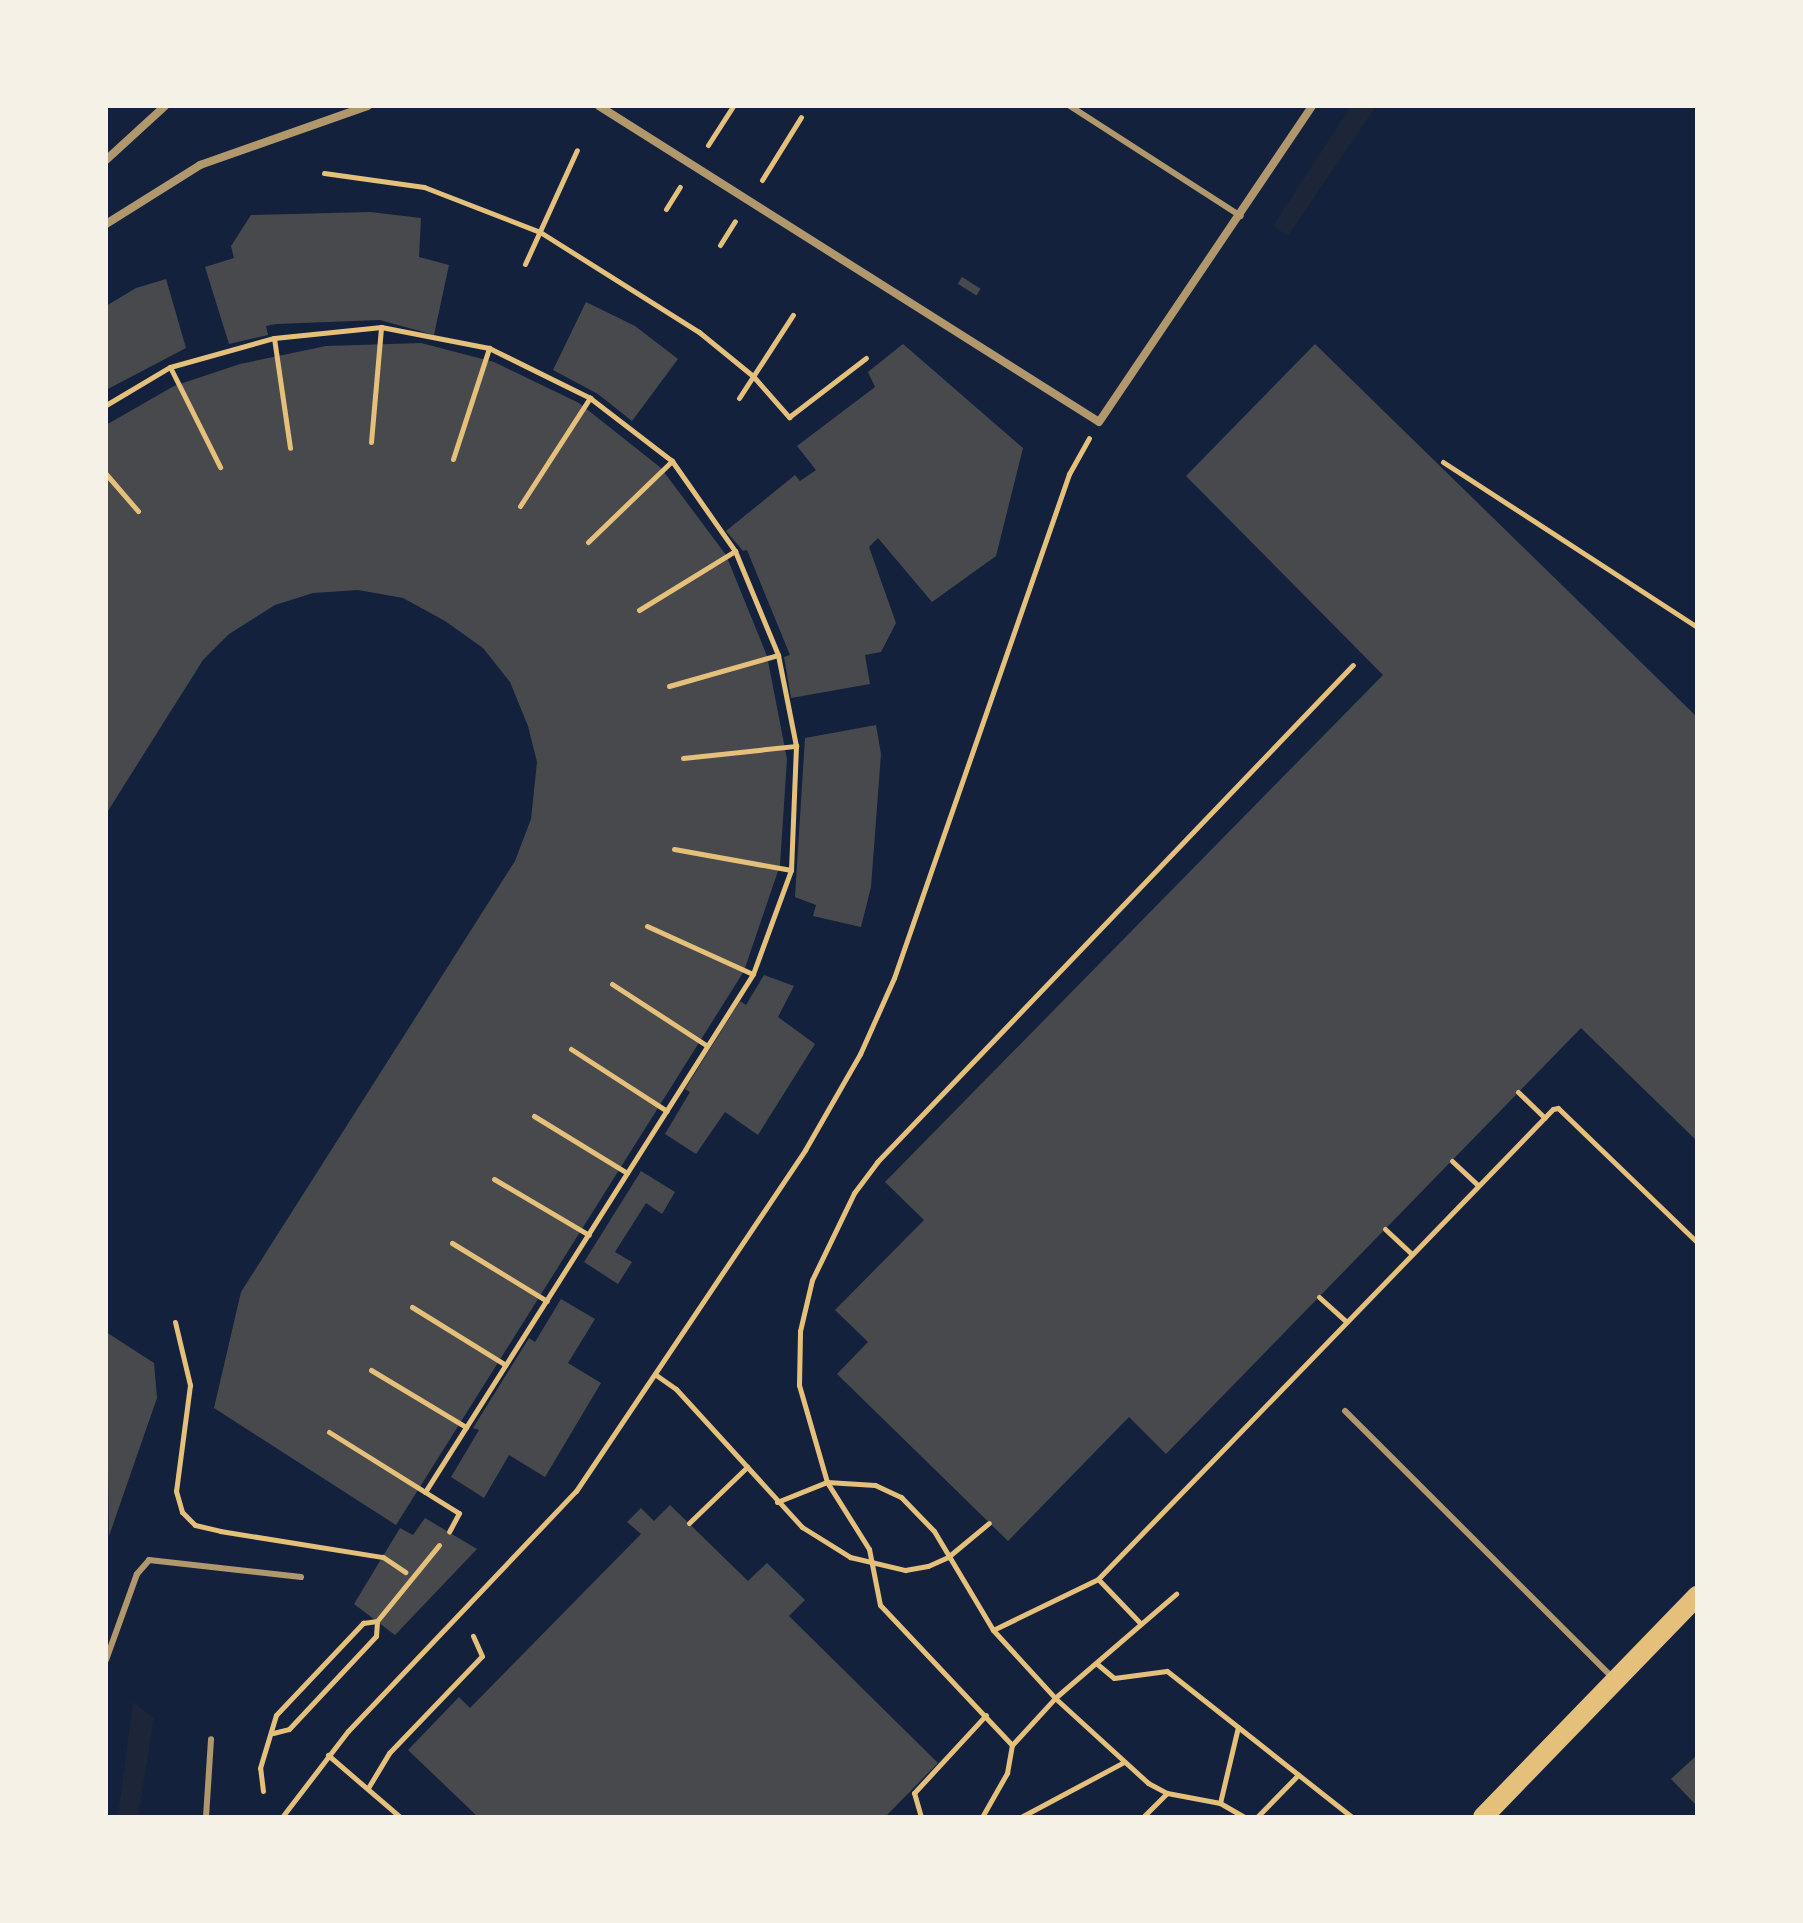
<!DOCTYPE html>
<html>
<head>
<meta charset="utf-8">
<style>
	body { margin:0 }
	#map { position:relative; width:1803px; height:1923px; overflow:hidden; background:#14213d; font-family:"Noto Serif",serif }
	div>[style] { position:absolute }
	.green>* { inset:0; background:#1d2539 }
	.building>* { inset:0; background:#48494c; transform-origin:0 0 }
	.path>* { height:5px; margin:-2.5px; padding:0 2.5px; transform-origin:2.5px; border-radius:2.5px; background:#e5c07b }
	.service>* { height:6px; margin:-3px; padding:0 3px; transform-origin:3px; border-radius:3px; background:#b1986c }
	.minor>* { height:8px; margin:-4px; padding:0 4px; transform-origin:4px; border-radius:4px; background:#b1986c }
	.primary>* { height:20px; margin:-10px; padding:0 10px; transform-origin:10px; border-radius:10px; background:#e5c07b }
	span { translate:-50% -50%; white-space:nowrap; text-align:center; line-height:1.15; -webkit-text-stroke:8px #f6f1e7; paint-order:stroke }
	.frame { position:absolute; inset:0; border:108px solid #f6f1e7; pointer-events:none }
</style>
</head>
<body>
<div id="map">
	<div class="green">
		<i style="clip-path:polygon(1351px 106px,1376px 106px,1288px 236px,1273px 226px)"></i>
		<i style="clip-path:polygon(133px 1702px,154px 1718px,138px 1817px,118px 1817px)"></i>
	</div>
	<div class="building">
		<i style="clip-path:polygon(370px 212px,421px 218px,419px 257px,449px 265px,434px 335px,380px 320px,276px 324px,266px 326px,268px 335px,229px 344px,205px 267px,234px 258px,231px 246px,251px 215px)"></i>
		<i style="left:962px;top:277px;width:22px;height:8px;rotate:32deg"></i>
		<i style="clip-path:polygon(166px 279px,186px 348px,106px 390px,106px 306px,136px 288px)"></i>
		<i style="clip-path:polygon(586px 302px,635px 326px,678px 359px,632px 421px,598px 394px,553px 370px)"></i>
		<i style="clip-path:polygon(421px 343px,494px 362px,579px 403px,661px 468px,726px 555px,767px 656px,787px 759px,780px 865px,744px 971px,396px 1525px,214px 1408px,241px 1292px,515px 861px,531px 819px,537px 762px,528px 726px,510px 682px,483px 648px,445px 621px,403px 598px,358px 590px,313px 593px,275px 605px,229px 634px,203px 660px,106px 814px,106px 425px,174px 386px,240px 364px,326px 346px)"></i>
		<i style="clip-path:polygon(903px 344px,1023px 448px,996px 556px,932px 602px,878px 538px,869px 547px,896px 623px,881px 652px,865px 655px,870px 684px,791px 698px,784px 657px,790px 655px,747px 550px,743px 551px,726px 531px,795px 475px,800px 481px,816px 470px,797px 446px,875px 387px,868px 372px)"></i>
		<i style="clip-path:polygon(1315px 344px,1697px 717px,1697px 1141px,1581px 1028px,1166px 1454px,1129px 1417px,1008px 1541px,837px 1374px,868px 1342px,835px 1310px,924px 1220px,885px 1182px,1383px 675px,1186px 476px)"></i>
		<i style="clip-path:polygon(876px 725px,881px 754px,871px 887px,861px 927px,813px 916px,816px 905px,795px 897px,805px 738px)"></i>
		<i style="clip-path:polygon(764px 975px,794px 986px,778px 1017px,815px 1044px,758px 1135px,725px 1112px,696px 1154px,665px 1134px,690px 1092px,685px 1089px,740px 1001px,746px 1005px)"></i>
		<i style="clip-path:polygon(641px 1171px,675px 1192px,662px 1214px,646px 1203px,615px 1252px,632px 1262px,618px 1284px,584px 1262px)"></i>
		<i style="clip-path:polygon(561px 1299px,595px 1319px,568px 1363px,601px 1383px,545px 1477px,509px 1455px,484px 1498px,451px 1477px,479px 1430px,473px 1428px,529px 1338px,535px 1342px)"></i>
		<i style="clip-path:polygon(106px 1332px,154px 1363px,157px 1398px,109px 1536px)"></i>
		<i style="clip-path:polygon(670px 1505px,748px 1581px,767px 1563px,805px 1600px,789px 1616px,938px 1763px,885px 1817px,478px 1817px,408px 1750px,459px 1697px,470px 1708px,641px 1534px,627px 1522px,641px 1508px,654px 1521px)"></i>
		<i style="clip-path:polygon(425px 1518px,477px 1549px,395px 1635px,354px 1604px,400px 1528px,413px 1535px)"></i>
		<i style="clip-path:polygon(1697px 1755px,1697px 1806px,1671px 1779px)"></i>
	</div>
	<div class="path">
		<i style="left:708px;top:145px;width:46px;rotate:-57.3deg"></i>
		<i style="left:324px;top:173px;width:101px;rotate:8deg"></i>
		<i style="left:424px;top:187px;width:124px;rotate:21.2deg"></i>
		<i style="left:540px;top:232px;width:188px;rotate:32.2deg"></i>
		<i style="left:699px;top:332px;width:70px;rotate:39.2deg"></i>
		<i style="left:753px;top:376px;width:55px;rotate:48.7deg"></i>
		<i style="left:789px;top:417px;width:97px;rotate:-37.5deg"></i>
		<i style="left:762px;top:180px;width:74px;rotate:-58.2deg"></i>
		<i style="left:666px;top:209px;width:26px;rotate:-58deg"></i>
		<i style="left:720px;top:245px;width:28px;rotate:-58deg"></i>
		<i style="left:525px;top:264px;width:125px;rotate:-65.5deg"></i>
		<i style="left:274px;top:338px;width:111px;rotate:81.7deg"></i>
		<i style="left:170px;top:367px;width:112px;rotate:63.4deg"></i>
		<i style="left:739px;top:398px;width:99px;rotate:-57deg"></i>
		<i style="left:106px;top:405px;width:74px;rotate:-30.7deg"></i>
		<i style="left:170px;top:367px;width:108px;rotate:-15.6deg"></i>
		<i style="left:274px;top:338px;width:108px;rotate:-5.9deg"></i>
		<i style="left:381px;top:327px;width:110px;rotate:11deg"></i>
		<i style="left:489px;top:348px;width:113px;rotate:26.3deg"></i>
		<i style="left:590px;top:398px;width:103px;rotate:37.5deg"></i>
		<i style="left:672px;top:461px;width:110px;rotate:55deg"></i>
		<i style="left:735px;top:551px;width:113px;rotate:67.5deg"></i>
		<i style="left:778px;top:655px;width:93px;rotate:78.8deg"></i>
		<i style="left:796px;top:746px;width:124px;rotate:92.3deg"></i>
		<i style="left:791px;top:870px;width:111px;rotate:110.1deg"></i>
		<i style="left:753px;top:974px;width:613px;rotate:122.34deg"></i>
		<i style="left:425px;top:1492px;width:40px;rotate:32deg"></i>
		<i style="left:459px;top:1513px;width:21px;rotate:118deg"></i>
		<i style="left:371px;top:442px;width:115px;rotate:-85deg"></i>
		<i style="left:453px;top:459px;width:117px;rotate:-72deg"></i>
		<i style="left:1443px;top:462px;width:303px;rotate:33deg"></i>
		<i style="left:106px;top:474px;width:49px;rotate:49.1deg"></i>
		<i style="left:520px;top:506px;width:129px;rotate:-57.1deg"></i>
		<i style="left:588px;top:542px;width:117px;rotate:-44deg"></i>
		<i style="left:639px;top:610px;width:113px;rotate:-31.6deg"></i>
		<i style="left:669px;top:686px;width:113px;rotate:-15.9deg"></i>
		<i style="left:683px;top:758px;width:114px;rotate:-6.1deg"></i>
		<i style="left:674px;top:849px;width:119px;rotate:10.2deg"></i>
		<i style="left:647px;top:926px;width:116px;rotate:24.4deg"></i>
		<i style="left:612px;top:984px;width:112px;rotate:33deg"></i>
		<i style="left:571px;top:1049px;width:114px;rotate:32.9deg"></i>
		<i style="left:1518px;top:1092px;width:37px;rotate:44deg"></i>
		<i style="left:534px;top:1116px;width:109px;rotate:31.5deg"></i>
		<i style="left:1452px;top:1161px;width:35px;rotate:43deg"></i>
		<i style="left:494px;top:1179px;width:110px;rotate:30.5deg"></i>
		<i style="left:1385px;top:1229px;width:37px;rotate:43deg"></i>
		<i style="left:452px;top:1243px;width:111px;rotate:31.4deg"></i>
		<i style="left:1319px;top:1297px;width:36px;rotate:42deg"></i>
		<i style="left:412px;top:1307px;width:110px;rotate:31.7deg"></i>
		<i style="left:175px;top:1322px;width:65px;rotate:76.6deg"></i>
		<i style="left:190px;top:1385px;width:107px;rotate:97.5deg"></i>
		<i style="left:176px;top:1491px;width:22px;rotate:74deg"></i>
		<i style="left:182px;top:1512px;width:18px;rotate:45deg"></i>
		<i style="left:195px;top:1525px;width:26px;rotate:13deg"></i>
		<i style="left:220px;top:1531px;width:165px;rotate:9.1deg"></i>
		<i style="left:383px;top:1557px;width:27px;rotate:34deg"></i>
		<i style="left:371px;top:1370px;width:111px;rotate:31deg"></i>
		<i style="left:656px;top:1375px;width:24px;rotate:35deg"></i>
		<i style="left:676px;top:1389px;width:187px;rotate:47.6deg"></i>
		<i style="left:802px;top:1527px;width:57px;rotate:32deg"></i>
		<i style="left:850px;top:1557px;width:57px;rotate:13.3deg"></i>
		<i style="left:905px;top:1570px;width:23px;rotate:-10deg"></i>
		<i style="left:928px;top:1566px;width:22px;rotate:-24deg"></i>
		<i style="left:948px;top:1557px;width:53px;rotate:-39.7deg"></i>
		<i style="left:329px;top:1432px;width:113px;rotate:32deg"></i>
		<i style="left:777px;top:1502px;width:54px;rotate:-21.8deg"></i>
		<i style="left:827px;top:1482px;width:48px;rotate:3.6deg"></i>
		<i style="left:875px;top:1485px;width:29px;rotate:25deg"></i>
		<i style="left:901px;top:1497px;width:47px;rotate:45.9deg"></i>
		<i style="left:934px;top:1531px;width:115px;rotate:59.2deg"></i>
		<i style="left:993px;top:1630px;width:92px;rotate:47.6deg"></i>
		<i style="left:1055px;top:1698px;width:126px;rotate:42.4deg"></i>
		<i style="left:1148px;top:1783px;width:21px;rotate:28deg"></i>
		<i style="left:1167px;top:1793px;width:54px;rotate:10.7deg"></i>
		<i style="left:1220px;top:1803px;width:28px;rotate:30deg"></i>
		<i style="left:689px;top:1523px;width:81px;rotate:-44deg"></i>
		<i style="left:1098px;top:1579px;width:61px;rotate:46.3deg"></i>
		<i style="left:993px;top:1630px;width:117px;rotate:-25.9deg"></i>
		<i style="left:1098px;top:1579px;width:654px;rotate:-45.93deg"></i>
		<i style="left:1553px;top:1109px;width:5px;rotate:-11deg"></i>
		<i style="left:1558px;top:1108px;width:193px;rotate:44deg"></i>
		<i style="left:1096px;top:1663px;width:23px;rotate:40deg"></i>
		<i style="left:1114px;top:1678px;width:53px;rotate:-7.5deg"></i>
		<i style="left:1167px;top:1671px;width:236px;rotate:38.3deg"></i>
		<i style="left:273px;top:1733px;width:16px;rotate:-14deg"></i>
		<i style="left:289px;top:1729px;width:127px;rotate:-46.9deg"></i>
		<i style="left:376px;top:1636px;width:15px;rotate:-86deg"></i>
		<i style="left:377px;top:1621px;width:98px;rotate:-50.8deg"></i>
		<i style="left:1012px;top:1745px;width:192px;rotate:-133.3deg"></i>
		<i style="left:880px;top:1605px;width:57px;rotate:-101.1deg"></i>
		<i style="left:869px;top:1549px;width:79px;rotate:-122.1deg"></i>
		<i style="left:827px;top:1482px;width:101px;rotate:-106.1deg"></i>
		<i style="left:799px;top:1385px;width:54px;rotate:-88.9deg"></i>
		<i style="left:800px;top:1331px;width:52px;rotate:-76.8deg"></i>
		<i style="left:812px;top:1280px;width:97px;rotate:-64.2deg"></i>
		<i style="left:854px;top:1193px;width:39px;rotate:-53deg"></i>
		<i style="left:877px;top:1162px;width:688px;rotate:-46.24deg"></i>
		<i style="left:328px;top:1755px;width:95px;rotate:40.7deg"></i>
		<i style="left:368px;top:1788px;width:41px;rotate:-59deg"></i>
		<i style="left:389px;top:1753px;width:134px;rotate:-46.2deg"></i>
		<i style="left:482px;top:1656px;width:22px;rotate:-114deg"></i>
		<i style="left:263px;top:1791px;width:23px;rotate:-97deg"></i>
		<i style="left:260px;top:1768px;width:55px;rotate:-73.2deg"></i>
		<i style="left:276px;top:1715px;width:127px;rotate:-46.6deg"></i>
		<i style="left:363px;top:1623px;width:14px;rotate:-8deg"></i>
		<i style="left:1220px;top:1803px;width:78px;rotate:-76.7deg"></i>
		<i style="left:282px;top:1817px;width:108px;rotate:-52.5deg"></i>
		<i style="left:348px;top:1731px;width:331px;rotate:-46.5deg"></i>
		<i style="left:576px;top:1491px;width:411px;rotate:-56.1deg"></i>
		<i style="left:805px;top:1150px;width:111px;rotate:-60.2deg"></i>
		<i style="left:860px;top:1054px;width:83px;rotate:-65.9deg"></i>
		<i style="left:894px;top:978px;width:534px;rotate:-70.85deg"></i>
		<i style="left:1069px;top:474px;width:41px;rotate:-60.9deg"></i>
		<i style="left:921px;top:1817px;width:25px;rotate:-106deg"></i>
		<i style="left:914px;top:1793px;width:106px;rotate:-47.3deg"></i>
		<i style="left:982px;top:1817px;width:51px;rotate:-60.4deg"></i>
		<i style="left:1007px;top:1773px;width:28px;rotate:-80deg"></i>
		<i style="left:1012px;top:1745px;width:64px;rotate:-47.5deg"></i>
		<i style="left:1055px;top:1698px;width:160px;rotate:-40.7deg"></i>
		<i style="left:1021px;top:1817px;width:117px;rotate:-28.1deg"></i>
		<i style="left:1143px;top:1817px;width:34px;rotate:-45deg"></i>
		<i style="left:1257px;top:1817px;width:59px;rotate:-45.7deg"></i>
	</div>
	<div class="service">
		<i style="left:1070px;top:106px;width:203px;rotate:32.8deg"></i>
		<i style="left:1345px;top:1411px;width:377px;rotate:44.9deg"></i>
		<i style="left:106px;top:1660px;width:91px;rotate:-70.2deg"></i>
		<i style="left:137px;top:1574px;width:18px;rotate:-49deg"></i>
		<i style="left:149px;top:1560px;width:153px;rotate:6.4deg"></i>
		<i style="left:206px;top:1817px;width:78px;rotate:-86.3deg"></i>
	</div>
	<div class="minor">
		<i style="left:599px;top:106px;width:591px;rotate:32.29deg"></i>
		<i style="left:1099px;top:422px;width:381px;rotate:-56deg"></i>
		<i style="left:106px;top:160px;width:80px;rotate:-42.5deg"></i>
		<i style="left:106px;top:224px;width:111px;rotate:-32.1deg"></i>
		<i style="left:200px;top:165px;width:178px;rotate:-19.4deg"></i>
	</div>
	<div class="primary">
		<i style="left:1483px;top:1817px;width:308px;rotate:-45.9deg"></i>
	</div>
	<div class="frame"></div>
</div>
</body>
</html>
